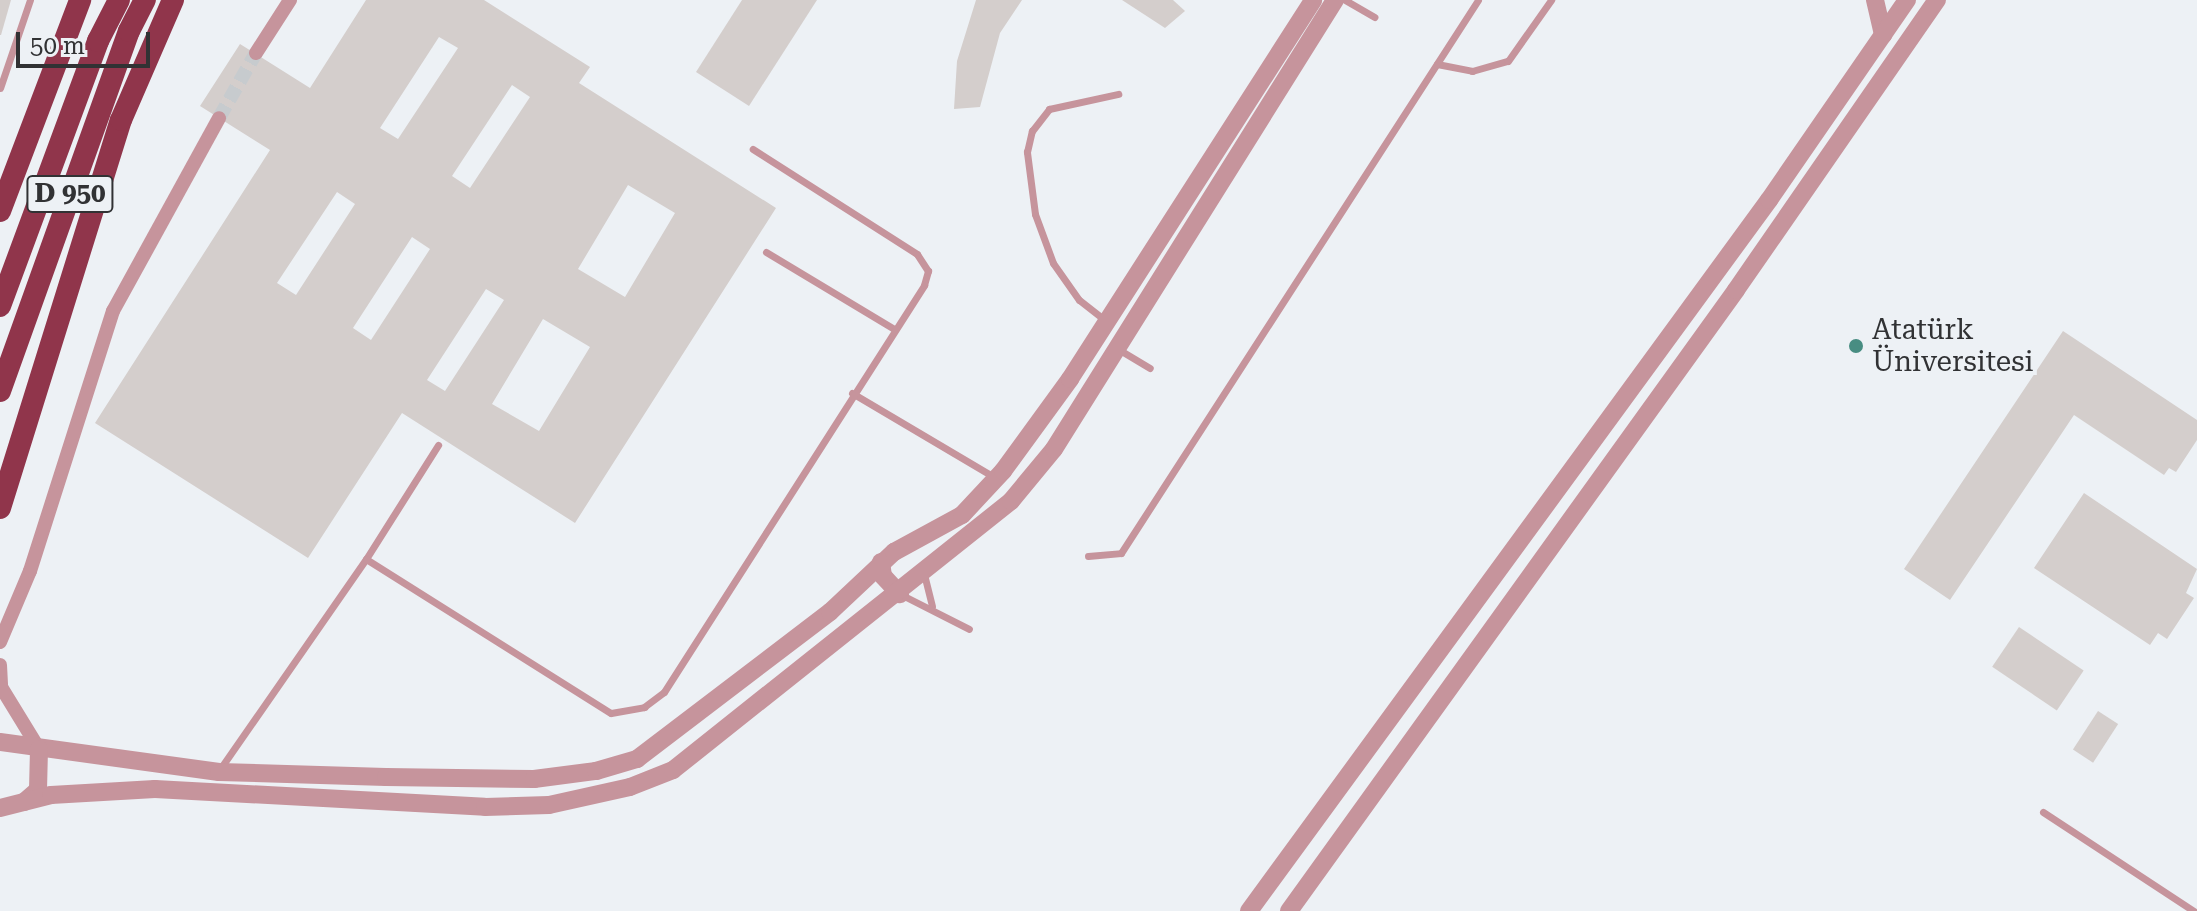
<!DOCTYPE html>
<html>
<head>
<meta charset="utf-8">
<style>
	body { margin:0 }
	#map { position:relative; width:2197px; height:911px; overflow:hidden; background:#edf1f5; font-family:"Roboto Serif",serif }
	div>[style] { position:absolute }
	.building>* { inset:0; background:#d4cecc; transform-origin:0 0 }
	.minor-tunnel>* { height:14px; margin-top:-7px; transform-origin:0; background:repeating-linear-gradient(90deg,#c7cbce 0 14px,transparent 0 21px) }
	.service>* { height:7px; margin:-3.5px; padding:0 3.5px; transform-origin:3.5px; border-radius:3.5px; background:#c6949c }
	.minor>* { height:14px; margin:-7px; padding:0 7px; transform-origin:7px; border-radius:7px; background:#c6949c }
	.tertiary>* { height:18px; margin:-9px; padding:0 9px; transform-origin:9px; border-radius:9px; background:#c6949c }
	.trunk>* { height:22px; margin:-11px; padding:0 11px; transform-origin:11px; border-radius:11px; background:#90354b }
	.dots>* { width:22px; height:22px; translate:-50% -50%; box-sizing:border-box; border:4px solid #edf1f5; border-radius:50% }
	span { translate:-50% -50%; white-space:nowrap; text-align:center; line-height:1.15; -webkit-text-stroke:8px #edf1f5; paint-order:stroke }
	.shield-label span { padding:2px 6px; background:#edf1f5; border:2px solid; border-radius:6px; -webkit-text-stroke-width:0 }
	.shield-label { font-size:26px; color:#313234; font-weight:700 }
	.poi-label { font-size:28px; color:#313234 }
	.left { translate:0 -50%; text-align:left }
	.scale { position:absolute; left:16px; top:32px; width:134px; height:36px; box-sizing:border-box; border:4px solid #313234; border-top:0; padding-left:10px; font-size:24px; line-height:28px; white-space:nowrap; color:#313234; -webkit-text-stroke:6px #edf1f5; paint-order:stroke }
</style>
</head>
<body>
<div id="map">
	<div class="building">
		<i style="clip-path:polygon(0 0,11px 0,1px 35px,0 35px)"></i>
		<i style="clip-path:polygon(evenodd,366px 0,484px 0,590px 67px,579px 83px,776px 208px,575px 523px,402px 413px,308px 558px,95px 423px,270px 150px,200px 106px,240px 44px,310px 88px,366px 0,439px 37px,458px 48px,398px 139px,380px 128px,439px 37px,366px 0,512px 85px,530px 97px,470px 188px,452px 176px,512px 85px,366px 0,628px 185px,675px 213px,625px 297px,578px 269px,628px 185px,366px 0,337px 192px,355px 204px,296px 295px,277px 283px,337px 192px,366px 0,412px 237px,430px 249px,371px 340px,353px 328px,412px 237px,366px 0,486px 289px,504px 300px,445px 391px,427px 380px,486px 289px,366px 0,543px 319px,590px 347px,539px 431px,492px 404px,543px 319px)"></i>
		<i style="clip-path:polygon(742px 0,817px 0,749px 106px,696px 72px)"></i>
		<i style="clip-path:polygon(976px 0,1022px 0,1000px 33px,980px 107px,954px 109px,957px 61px)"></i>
		<i style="clip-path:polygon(1122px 0,1173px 0,1185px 11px,1165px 28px)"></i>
		<i style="clip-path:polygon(2063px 331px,2197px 420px,2197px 440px,2176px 472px,2169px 468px,2164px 475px,2074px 415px,1950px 600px,1904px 569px)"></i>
		<i style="clip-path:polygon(2084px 493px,2197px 569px,2186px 593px,2194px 598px,2167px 639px,2158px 633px,2150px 645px,2034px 568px)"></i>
		<i style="left:2019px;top:627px;width:78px;height:48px;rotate:34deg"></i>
		<i style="left:2098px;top:711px;width:24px;height:46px;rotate:33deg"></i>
	</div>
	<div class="minor-tunnel">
		<i style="left:219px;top:118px;width:75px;rotate:-60.4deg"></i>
	</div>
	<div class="service">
		<i style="left:1345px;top:0;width:34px;rotate:30deg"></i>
		<i style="left:1437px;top:64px;width:36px;rotate:11deg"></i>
		<i style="left:1472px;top:71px;width:37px;rotate:-16deg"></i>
		<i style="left:1508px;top:61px;width:75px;rotate:-54.8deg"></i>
		<i style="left:0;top:88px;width:93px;rotate:-71.2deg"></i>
		<i style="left:766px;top:252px;width:149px;rotate:31deg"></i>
		<i style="left:1106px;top:321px;width:34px;rotate:-142deg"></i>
		<i style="left:1079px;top:300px;width:45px;rotate:-125.1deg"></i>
		<i style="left:1053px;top:263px;width:52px;rotate:-110.2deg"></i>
		<i style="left:1035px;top:214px;width:63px;rotate:-97.4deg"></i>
		<i style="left:1027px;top:152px;width:22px;rotate:-77deg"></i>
		<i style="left:1032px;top:131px;width:28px;rotate:-52deg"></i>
		<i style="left:1049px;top:109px;width:71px;rotate:-12.3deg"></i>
		<i style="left:1118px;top:349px;width:37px;rotate:31deg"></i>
		<i style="left:852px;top:393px;width:165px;rotate:30.6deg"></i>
		<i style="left:1088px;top:556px;width:33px;rotate:-5deg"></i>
		<i style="left:1121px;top:553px;width:658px;rotate:-57.15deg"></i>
		<i style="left:366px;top:559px;width:135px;rotate:-57.7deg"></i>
		<i style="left:924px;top:574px;width:33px;rotate:76deg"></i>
		<i style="left:902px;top:595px;width:75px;rotate:26.9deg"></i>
		<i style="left:220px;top:769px;width:256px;rotate:-55.2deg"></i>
		<i style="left:366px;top:559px;width:289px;rotate:32.2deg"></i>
		<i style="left:611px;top:713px;width:34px;rotate:-10deg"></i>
		<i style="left:644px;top:707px;width:25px;rotate:-37deg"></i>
		<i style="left:664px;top:692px;width:483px;rotate:-57.4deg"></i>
		<i style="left:924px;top:285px;width:15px;rotate:-74deg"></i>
		<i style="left:928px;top:271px;width:20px;rotate:-123deg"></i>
		<i style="left:917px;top:254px;width:195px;rotate:-147.4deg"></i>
		<i style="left:2043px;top:812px;width:181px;rotate:33.3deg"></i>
	</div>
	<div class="minor">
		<i style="left:256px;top:53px;width:63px;rotate:-57.3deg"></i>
		<i style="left:0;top:642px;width:77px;rotate:-67.1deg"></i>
		<i style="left:30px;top:571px;width:273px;rotate:-72.3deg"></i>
		<i style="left:113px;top:311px;width:220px;rotate:-61.2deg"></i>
		<i style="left:0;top:665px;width:22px;rotate:87deg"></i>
		<i style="left:1px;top:687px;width:73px;rotate:58.5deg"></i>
	</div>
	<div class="tertiary">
		<i style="left:1875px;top:0;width:36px;rotate:77deg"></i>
		<i style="left:881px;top:562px;width:14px;rotate:82deg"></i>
		<i style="left:883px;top:576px;width:25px;rotate:47deg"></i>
		<i style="left:0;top:742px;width:221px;rotate:7.8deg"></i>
		<i style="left:219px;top:772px;width:167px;rotate:1.7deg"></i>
		<i style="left:386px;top:777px;width:148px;rotate:0.8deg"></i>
		<i style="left:534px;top:779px;width:63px;rotate:-7.4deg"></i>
		<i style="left:596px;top:771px;width:43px;rotate:-16.3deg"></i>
		<i style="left:637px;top:759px;width:243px;rotate:-37.3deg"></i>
		<i style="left:830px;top:612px;width:88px;rotate:-43.2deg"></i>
		<i style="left:894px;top:552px;width:77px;rotate:-28.6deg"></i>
		<i style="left:962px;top:515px;width:60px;rotate:-47deg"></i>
		<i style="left:1003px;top:471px;width:114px;rotate:-53.9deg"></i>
		<i style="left:1070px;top:379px;width:450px;rotate:-57.3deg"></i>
		<i style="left:24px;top:802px;width:18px;rotate:-41deg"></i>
		<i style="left:38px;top:790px;width:41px;rotate:-88.6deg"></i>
		<i style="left:0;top:808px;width:53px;rotate:-14.3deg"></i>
		<i style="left:51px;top:795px;width:104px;rotate:-3.3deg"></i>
		<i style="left:155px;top:789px;width:330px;rotate:3.1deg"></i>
		<i style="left:485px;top:807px;width:64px;rotate:-1.8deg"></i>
		<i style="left:549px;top:805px;width:83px;rotate:-12.5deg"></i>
		<i style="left:630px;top:787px;width:46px;rotate:-21.6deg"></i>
		<i style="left:673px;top:770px;width:432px;rotate:-38.5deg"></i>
		<i style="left:1011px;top:501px;width:67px;rotate:-50.4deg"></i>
		<i style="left:1054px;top:449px;width:530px;rotate:-57.96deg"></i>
		<i style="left:1249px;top:911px;width:881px;rotate:-53.82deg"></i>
		<i style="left:1769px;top:200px;width:243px;rotate:-55.4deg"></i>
		<i style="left:1289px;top:911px;width:765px;rotate:-54.25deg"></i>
		<i style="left:1736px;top:290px;width:353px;rotate:-55.3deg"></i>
	</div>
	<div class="trunk">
		<i style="left:0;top:211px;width:226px;rotate:-69.2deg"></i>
		<i style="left:0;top:306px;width:283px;rotate:-69.7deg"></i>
		<i style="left:98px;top:41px;width:46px;rotate:-62.9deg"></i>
		<i style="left:0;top:391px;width:382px;rotate:-70.3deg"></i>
		<i style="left:129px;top:31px;width:35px;rotate:-63deg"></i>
		<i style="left:0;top:508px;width:406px;rotate:-72.7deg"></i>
		<i style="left:121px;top:120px;width:131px;rotate:-66.6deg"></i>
	</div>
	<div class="dots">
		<i style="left:1856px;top:346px;background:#488d82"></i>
	</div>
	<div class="shield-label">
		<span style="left:70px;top:194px">D 950</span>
	</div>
	<div class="poi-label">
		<span class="left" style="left:1872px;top:346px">Atatürk<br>Üniversitesi</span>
	</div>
	<div class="scale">50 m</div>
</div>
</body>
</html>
